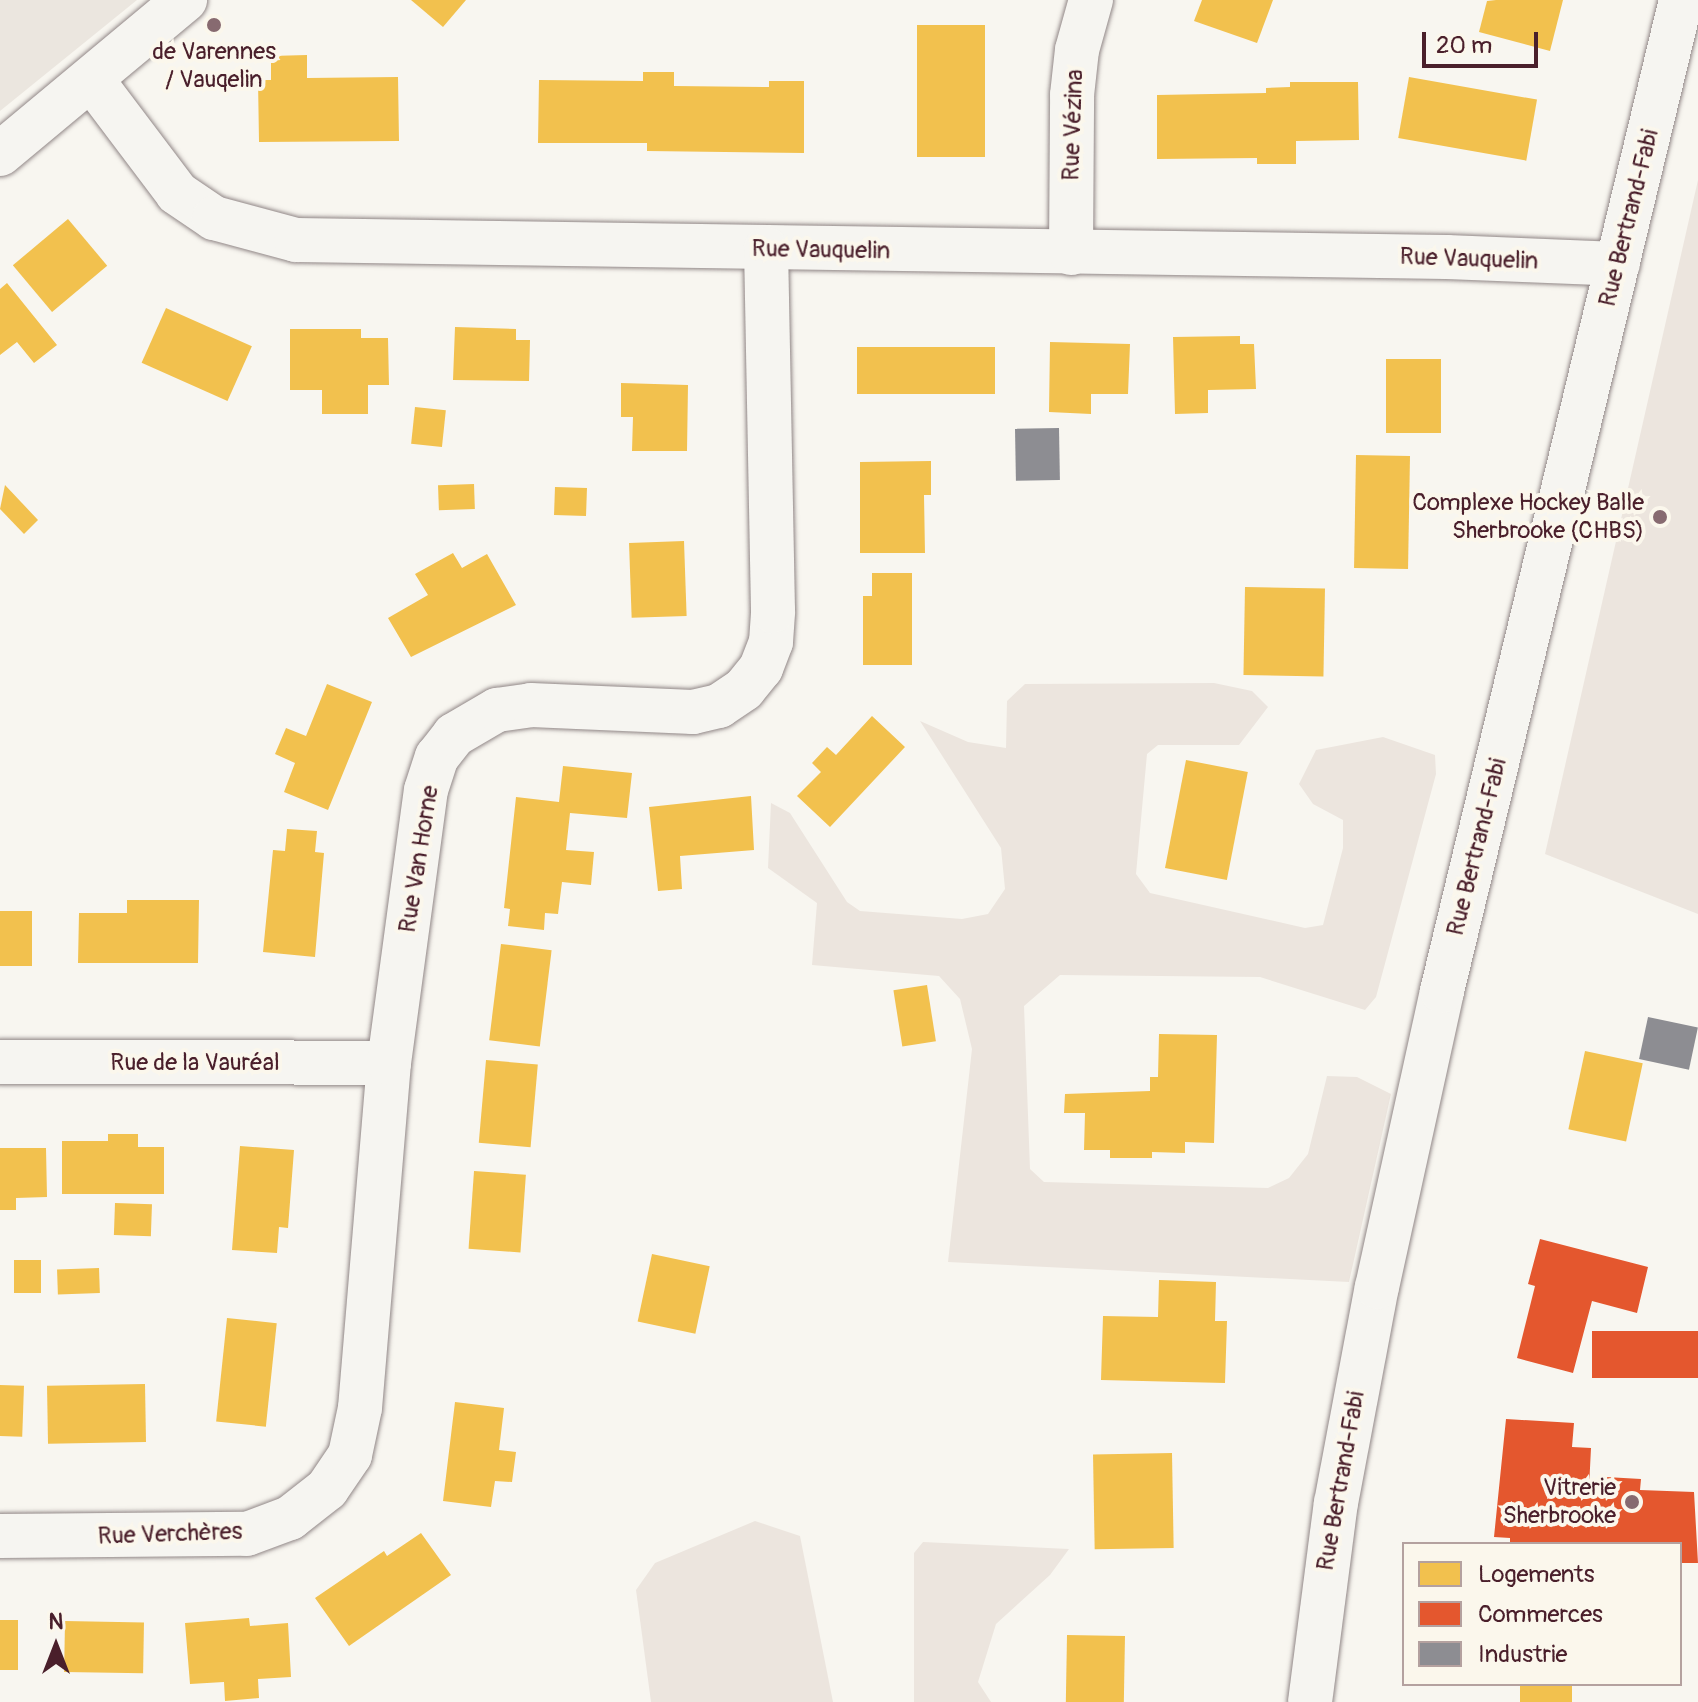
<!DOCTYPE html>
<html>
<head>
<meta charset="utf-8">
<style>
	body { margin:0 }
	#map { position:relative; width:1698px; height:1702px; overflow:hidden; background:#f8f6f0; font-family:Pangolin,sans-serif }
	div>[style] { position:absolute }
	.built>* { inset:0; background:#ebe6df }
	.green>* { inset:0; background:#ece5de }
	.homes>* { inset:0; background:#f2c14e; transform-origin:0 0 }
	.shops>* { inset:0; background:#e4572e; transform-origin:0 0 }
	.industry>* { inset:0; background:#8d8d92; transform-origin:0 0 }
	.roads { filter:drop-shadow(0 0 2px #918787) drop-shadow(0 0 2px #918787) }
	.minor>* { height:44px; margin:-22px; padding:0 22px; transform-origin:22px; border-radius:22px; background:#f6f5f1 }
	.dots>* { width:22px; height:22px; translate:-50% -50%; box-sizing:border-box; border:4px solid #fbf7ec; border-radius:50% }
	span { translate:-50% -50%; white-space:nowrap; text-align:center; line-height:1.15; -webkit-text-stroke:8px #fbf7ec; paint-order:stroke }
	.poi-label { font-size:24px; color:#4a1f2b }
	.right { translate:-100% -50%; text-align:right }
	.street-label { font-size:24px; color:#4a1f2b }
	.legend { position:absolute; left:1402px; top:1542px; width:280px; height:144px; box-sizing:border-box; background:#fbf7ec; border:2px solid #b4a19f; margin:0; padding:10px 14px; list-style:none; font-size:24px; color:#4a1f2b }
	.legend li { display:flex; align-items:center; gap:16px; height:40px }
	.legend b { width:40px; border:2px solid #b4a19f }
	.north { position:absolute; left:16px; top:1606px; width:80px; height:80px; -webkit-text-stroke:6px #fbf7ec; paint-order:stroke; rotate:0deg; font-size:22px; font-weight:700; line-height:32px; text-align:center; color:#4a1f2b }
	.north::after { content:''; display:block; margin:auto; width:28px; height:36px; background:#4a1f2b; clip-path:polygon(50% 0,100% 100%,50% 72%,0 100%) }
	.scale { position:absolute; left:1422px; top:32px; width:116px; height:36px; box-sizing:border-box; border:4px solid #4a1f2b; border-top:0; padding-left:10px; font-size:24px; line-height:28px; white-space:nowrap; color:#4a1f2b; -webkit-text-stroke:6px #fbf7ec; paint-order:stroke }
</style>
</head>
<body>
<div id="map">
	<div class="built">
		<i style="clip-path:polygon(0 0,137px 0,0 111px)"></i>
	</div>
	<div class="green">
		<i style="clip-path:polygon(1698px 180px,1698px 914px,1545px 854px)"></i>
		<i style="clip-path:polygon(1214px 683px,1252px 691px,1268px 707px,1239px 745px,1158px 745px,1147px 754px,1136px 874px,1150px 893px,1305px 928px,1323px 925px,1343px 848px,1343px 820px,1313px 804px,1299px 784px,1316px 750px,1383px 737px,1435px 755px,1436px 774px,1376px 997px,1365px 1010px,1260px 977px,1060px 975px,1024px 1006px,1030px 1169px,1044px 1182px,1268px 1188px,1289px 1178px,1308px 1154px,1327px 1076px,1357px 1077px,1391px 1094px,1349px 1282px,948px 1262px,972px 1049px,960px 999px,939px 976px,812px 965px,817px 903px,768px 868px,771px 803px,790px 813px,847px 902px,860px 911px,962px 919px,988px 914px,1005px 889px,1001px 848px,920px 721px,968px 742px,1006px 748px,1007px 701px,1025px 684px)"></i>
		<i style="clip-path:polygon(755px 1521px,800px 1536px,833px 1702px,651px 1702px,636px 1590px,655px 1563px)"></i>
		<i style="clip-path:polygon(923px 1542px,1069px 1549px,1050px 1575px,996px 1624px,978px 1682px,991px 1702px,914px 1702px,914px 1553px)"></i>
	</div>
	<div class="homes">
		<i style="clip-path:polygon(411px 0,466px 0,443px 27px)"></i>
		<i style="clip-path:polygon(1202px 0,1273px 0,1257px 43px,1194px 21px)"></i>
		<i style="clip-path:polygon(1496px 0,1563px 0,1550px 51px,1479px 32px,1487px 1px)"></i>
		<i style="left:917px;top:25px;width:68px;height:132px"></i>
		<i style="clip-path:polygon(307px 55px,307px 78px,398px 77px,399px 141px,259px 142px,258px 80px,271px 80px,271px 56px)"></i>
		<i style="clip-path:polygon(643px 72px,674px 72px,674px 86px,769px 87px,769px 81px,804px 81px,804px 153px,647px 151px,647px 143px,538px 143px,539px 80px,643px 81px)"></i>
		<i style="left:1409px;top:77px;width:130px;height:62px;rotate:10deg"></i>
		<i style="clip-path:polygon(1290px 82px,1358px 82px,1359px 140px,1296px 141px,1296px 164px,1257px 164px,1257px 158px,1157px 159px,1157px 95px,1266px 93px,1266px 88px,1290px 87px)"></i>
		<i style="left:68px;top:219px;width:61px;height:72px;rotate:50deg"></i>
		<i style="clip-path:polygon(7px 283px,57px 345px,34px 363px,17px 342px,0 355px,0 289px)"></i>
		<i style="left:166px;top:308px;width:94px;height:60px;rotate:24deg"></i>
		<i style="clip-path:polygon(455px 327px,516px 329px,516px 340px,530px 340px,529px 381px,453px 380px)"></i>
		<i style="clip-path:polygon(290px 329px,361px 329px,361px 338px,388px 338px,389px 385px,368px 385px,368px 414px,322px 414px,322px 390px,290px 390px)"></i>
		<i style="clip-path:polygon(1240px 336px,1240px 344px,1254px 344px,1256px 389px,1208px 390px,1208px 413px,1175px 414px,1173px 337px)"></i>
		<i style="clip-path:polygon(1050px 342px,1130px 344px,1128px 394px,1091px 394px,1091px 414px,1049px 412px)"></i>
		<i style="left:995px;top:347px;width:47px;height:138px;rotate:90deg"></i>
		<i style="left:1386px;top:359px;width:55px;height:74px"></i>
		<i style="clip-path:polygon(621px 383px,688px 385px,687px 451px,632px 451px,633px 417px,621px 417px)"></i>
		<i style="left:415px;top:407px;width:31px;height:37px;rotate:6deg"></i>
		<i style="left:1410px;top:456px;width:113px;height:54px;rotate:91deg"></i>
		<i style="clip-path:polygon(931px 461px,931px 495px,924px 495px,925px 553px,860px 553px,860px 462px)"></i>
		<i style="left:474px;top:484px;width:25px;height:36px;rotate:88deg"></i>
		<i style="clip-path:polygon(5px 485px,38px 520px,24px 534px,0 509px)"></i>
		<i style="left:555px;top:487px;width:32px;height:28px;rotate:2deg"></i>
		<i style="left:684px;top:541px;width:75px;height:55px;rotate:88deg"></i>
		<i style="clip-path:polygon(453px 553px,462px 568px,487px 554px,516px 605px,411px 657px,388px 618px,428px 595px,415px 574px)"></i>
		<i style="clip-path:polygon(872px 573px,912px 573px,912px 665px,863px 665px,863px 596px,872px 596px)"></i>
		<i style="left:1245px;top:587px;width:80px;height:88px;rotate:1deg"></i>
		<i style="clip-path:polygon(327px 684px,372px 702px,328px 810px,284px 792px,295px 763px,275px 754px,286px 728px,306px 736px)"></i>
		<i style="clip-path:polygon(872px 716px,905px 747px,830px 827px,797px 796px,821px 772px,812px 763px,827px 747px,836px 755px)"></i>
		<i style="left:1186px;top:760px;width:63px;height:110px;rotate:11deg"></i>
		<i style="clip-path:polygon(563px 766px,632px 773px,627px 818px,570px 813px,566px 850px,594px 852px,591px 885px,562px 882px,558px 914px,545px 913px,544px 930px,508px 926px,510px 909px,504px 908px,516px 797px,559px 802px)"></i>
		<i style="clip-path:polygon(751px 796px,754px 850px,680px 856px,682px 889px,658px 891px,649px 807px)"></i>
		<i style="clip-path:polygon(287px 829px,317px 831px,315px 852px,324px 853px,315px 957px,263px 952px,273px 850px,285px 851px)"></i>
		<i style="clip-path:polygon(127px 900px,199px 900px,198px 963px,78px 963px,79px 913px,127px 913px)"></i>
		<i style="left:0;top:911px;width:32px;height:55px"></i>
		<i style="left:501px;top:944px;width:51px;height:97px;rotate:7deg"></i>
		<i style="left:927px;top:985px;width:57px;height:34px;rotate:81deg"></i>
		<i style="clip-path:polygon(1159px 1034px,1217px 1035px,1214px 1143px,1185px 1142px,1185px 1153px,1152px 1152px,1152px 1158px,1110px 1158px,1110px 1150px,1084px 1150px,1085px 1113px,1064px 1113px,1065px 1094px,1150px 1091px,1150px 1077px,1158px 1077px)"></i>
		<i style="left:1585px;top:1051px;width:59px;height:80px;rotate:12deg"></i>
		<i style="left:486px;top:1060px;width:52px;height:83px;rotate:5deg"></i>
		<i style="clip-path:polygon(108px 1134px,138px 1134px,138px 1147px,164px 1147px,164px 1194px,62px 1194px,62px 1141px,108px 1141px)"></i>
		<i style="clip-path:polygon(240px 1146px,294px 1150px,288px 1228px,279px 1227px,277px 1253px,232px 1250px)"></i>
		<i style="clip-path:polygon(0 1148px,46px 1148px,47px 1197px,16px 1198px,16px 1210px,0 1210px)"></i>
		<i style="left:474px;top:1171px;width:52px;height:78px;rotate:4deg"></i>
		<i style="left:115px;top:1203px;width:37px;height:32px;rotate:2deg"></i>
		<i style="left:652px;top:1254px;width:59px;height:69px;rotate:12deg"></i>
		<i style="left:14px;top:1260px;width:27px;height:33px"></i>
		<i style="left:99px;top:1268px;width:25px;height:42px;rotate:88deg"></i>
		<i style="clip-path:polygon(1159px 1280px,1216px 1282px,1215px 1321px,1227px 1321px,1225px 1383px,1101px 1380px,1103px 1316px,1158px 1317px)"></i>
		<i style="left:227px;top:1318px;width:50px;height:104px;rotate:6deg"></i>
		<i style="left:145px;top:1384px;width:58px;height:98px;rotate:89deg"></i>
		<i style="left:0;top:1385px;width:24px;height:51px;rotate:2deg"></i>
		<i style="clip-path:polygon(455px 1402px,504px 1408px,499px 1450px,516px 1452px,512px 1482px,495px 1481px,491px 1507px,443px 1501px)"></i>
		<i style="left:1172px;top:1453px;width:95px;height:79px;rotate:89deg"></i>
		<i style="clip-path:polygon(421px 1533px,451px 1575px,349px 1646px,315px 1598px,384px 1551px,387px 1556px)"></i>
		<i style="clip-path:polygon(249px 1618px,250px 1626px,288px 1623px,291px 1677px,258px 1679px,259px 1698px,225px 1701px,224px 1682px,190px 1684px,185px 1623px)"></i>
		<i style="left:0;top:1620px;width:18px;height:50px"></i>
		<i style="left:65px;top:1621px;width:79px;height:51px;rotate:1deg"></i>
		<i style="left:1067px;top:1635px;width:58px;height:67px;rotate:1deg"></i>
		<i style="left:1520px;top:1684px;width:52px;height:18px"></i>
	</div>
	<div class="shops">
		<i style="clip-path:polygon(1540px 1239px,1648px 1267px,1637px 1313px,1592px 1301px,1573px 1373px,1517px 1358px,1535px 1286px,1528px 1284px)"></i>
		<i style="left:1698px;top:1331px;width:47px;height:106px;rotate:90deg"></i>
		<i style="clip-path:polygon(1506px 1419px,1574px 1423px,1572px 1447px,1591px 1448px,1589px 1488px,1606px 1488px,1606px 1477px,1641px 1479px,1640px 1490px,1694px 1492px,1698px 1563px,1680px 1563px,1680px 1544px,1510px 1544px,1510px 1538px,1494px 1537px)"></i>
	</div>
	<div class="industry">
		<i style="left:1059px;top:428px;width:52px;height:44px;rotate:89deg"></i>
		<i style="left:1648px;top:1017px;width:51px;height:43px;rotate:12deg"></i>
	</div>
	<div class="roads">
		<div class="minor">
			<i style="left:92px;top:80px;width:141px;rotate:53deg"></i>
			<i style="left:177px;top:193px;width:45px;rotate:34deg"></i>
			<i style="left:214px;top:218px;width:85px;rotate:15deg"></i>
			<i style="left:296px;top:240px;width:1151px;rotate:0.85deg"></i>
			<i style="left:1447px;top:257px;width:171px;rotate:2.3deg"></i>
			<i style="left:0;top:154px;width:241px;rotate:-39.8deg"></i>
			<i style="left:1071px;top:253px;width:158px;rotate:-89.6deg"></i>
			<i style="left:1072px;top:95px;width:45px;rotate:-83.7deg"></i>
			<i style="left:1077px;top:50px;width:52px;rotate:-74.4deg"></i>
			<i style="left:0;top:1062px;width:389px;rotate:0.1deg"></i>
			<i style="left:0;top:1536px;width:247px;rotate:-0.5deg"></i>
			<i style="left:247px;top:1534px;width:46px;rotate:-20.4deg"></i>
			<i style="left:290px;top:1518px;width:47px;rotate:-38.1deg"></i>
			<i style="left:327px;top:1489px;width:41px;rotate:-55.9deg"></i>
			<i style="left:350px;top:1455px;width:48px;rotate:-78deg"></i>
			<i style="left:360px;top:1408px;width:346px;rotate:-85.2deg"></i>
			<i style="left:389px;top:1063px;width:275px;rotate:-82.3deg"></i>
			<i style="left:426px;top:790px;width:35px;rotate:-72deg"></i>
			<i style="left:437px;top:757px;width:28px;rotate:-52deg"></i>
			<i style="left:454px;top:735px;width:50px;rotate:-30.2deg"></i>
			<i style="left:497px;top:710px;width:34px;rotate:-8deg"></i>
			<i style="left:531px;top:705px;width:162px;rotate:2.5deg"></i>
			<i style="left:693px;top:712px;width:27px;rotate:-13deg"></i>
			<i style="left:719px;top:706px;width:30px;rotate:-34deg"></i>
			<i style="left:744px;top:689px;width:27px;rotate:-51deg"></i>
			<i style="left:761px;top:668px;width:28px;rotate:-69deg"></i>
			<i style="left:771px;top:642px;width:31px;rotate:-86deg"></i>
			<i style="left:773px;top:611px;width:362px;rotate:-91.1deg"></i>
			<i style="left:1310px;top:1702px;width:201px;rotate:-82.6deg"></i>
			<i style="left:1336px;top:1503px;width:220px;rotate:-79.3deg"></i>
			<i style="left:1377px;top:1287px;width:303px;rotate:-77.6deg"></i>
			<i style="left:1442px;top:991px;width:1019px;rotate:-76.44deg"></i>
		</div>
	</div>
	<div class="dots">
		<i style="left:214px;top:25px;background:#876a70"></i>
		<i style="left:1660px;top:517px;background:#876a70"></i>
		<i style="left:1632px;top:1502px;background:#876a70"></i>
	</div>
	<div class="poi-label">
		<span style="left:214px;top:66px">de Varennes<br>/ Vauqelin</span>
		<span class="right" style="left:1644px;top:517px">Complexe Hockey Balle<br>Sherbrooke (CHBS)</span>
		<span class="right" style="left:1616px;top:1502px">Vitrerie<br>Sherbrooke</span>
	</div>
	<div class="street-label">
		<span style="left:1073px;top:125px;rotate:-88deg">Rue Vézina</span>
		<span style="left:1629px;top:218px;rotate:-76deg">Rue Bertrand-Fabi</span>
		<span style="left:821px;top:250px;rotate:1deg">Rue Vauquelin</span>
		<span style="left:1469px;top:259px;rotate:2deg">Rue Vauquelin</span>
		<span style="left:1477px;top:847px;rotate:-76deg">Rue Bertrand-Fabi</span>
		<span style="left:419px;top:859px;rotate:-81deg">Rue Van Horne</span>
		<span style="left:195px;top:1063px">Rue de la Vauréal</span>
		<span style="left:1341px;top:1481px;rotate:-80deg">Rue Bertrand-Fabi</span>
		<span style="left:170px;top:1534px;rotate:-2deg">Rue Verchères</span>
	</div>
	<ul class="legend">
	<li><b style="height:22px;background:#f2c14e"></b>Logements</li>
	<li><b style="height:22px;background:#e4572e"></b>Commerces</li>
	<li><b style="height:22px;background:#8d8d92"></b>Industrie</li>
	</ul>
	<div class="north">N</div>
	<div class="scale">20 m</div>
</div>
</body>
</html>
